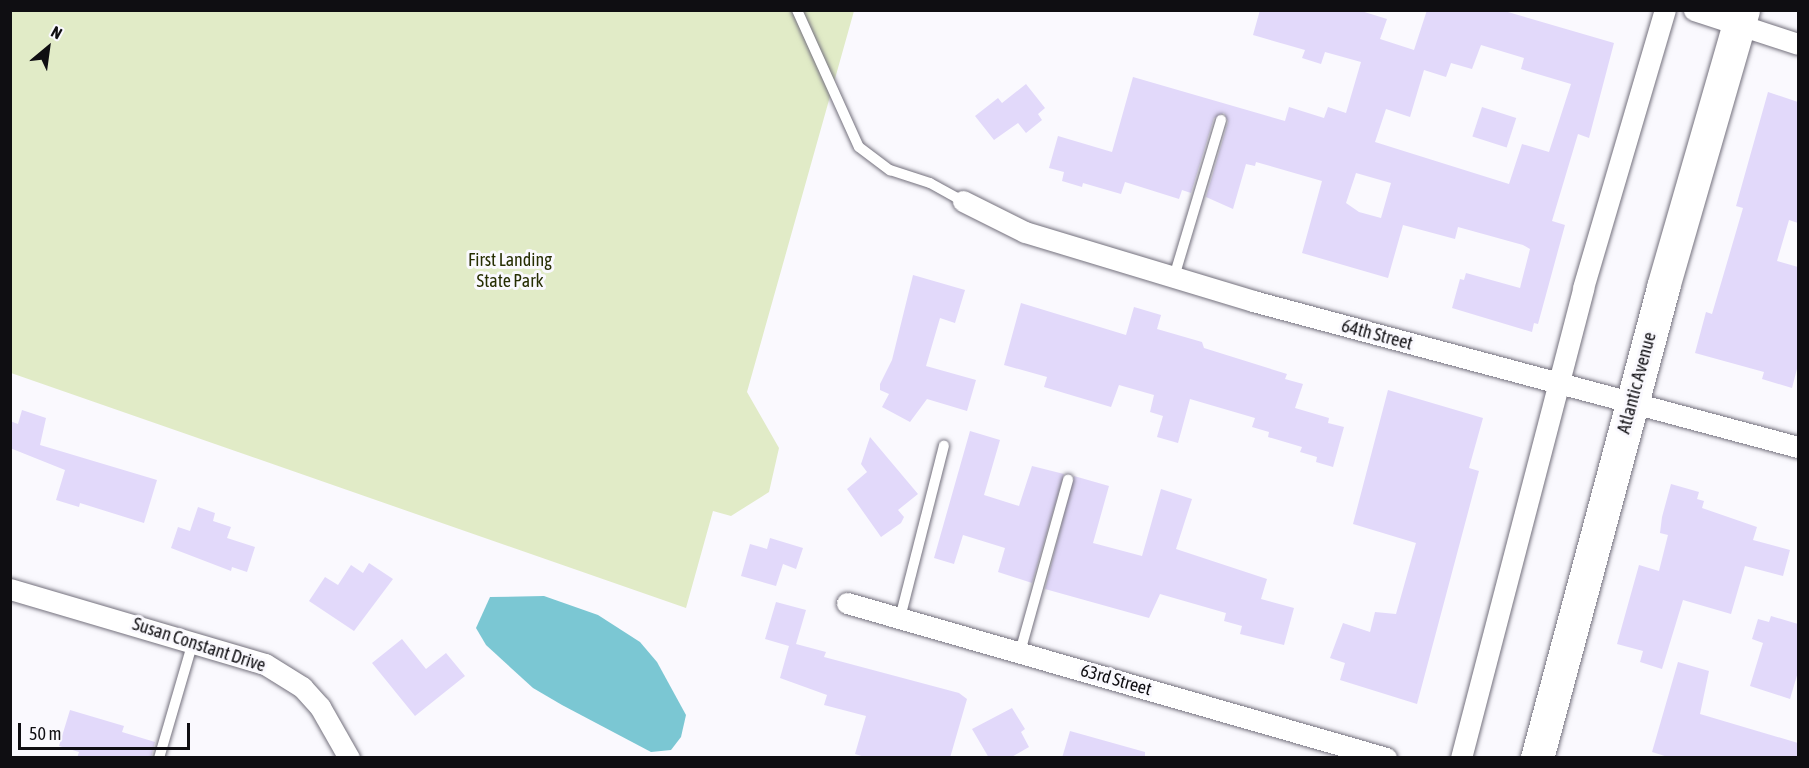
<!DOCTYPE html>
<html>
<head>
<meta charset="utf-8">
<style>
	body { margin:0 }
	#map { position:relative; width:1809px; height:768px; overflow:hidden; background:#faf9fe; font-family:"Asap Condensed",sans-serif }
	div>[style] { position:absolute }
	.green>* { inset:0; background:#e1ebc7 }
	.water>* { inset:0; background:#7bc7d3 }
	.building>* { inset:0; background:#e2d9fa; transform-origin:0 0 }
	.roads { filter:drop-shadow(0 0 2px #74717d) drop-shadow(0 0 2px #74717d) }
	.service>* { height:10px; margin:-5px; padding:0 5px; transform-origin:5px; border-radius:5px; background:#fff }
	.minor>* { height:21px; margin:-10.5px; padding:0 10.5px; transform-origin:10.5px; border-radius:10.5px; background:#fff }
	.trunk>* { height:33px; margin:-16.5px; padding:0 16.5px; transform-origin:16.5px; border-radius:16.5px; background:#fff }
	span { translate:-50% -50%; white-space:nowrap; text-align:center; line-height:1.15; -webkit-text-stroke:6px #faf9fe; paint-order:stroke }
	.park-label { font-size:18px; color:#262e02 }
	.street-label { font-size:18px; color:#0f0e12 }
	.frame { position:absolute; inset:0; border:12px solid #0f0e12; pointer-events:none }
	.north { position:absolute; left:18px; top:18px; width:60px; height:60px; -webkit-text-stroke:4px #faf9fe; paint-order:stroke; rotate:29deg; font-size:16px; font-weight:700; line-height:24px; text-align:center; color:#0f0e12 }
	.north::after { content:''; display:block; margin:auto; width:21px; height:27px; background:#0f0e12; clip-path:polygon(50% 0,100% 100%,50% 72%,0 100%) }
	.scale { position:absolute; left:18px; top:723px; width:172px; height:27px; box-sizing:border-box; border:3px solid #0f0e12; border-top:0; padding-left:8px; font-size:18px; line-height:21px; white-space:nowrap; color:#0f0e12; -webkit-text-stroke:4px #faf9fe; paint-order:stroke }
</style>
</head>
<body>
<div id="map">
	<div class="green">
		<i style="clip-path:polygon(11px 11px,854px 11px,747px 392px,779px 448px,769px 492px,731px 516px,713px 511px,686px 608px,11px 373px)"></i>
	</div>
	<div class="water">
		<i style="clip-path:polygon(544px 596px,598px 615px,640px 642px,657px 662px,686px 715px,681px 737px,671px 750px,651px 752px,562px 705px,533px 688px,486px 645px,476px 628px,490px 597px)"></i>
	</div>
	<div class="building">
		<i style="clip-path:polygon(evenodd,1260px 10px,1358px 10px,1387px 19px,1380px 39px,1414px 50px,1427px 10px,1501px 10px,1614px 43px,1589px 138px,1578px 134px,1552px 221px,1565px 225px,1538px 324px,1534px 323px,1532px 332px,1452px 308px,1460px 279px,1464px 280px,1466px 273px,1520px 288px,1530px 249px,1523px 245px,1458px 227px,1455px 239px,1403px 225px,1388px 278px,1302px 253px,1322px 181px,1256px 162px,1255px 166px,1246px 164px,1233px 209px,1206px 197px,1228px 122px,1224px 113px,1214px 118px,1191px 193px,1182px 190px,1179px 199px,1125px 182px,1121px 194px,1083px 183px,1082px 187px,1062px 181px,1064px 172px,1049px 168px,1058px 136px,1112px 152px,1133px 77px,1285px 121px,1289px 107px,1324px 118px,1328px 107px,1346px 113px,1361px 62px,1325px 52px,1321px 64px,1302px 58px,1305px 50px,1253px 35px,1260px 10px,1481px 45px,1524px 58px,1521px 69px,1571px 84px,1549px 152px,1522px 144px,1509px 184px,1375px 142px,1386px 109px,1410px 117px,1424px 70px,1446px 77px,1451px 63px,1472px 69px,1481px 45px,1260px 10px,1356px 173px,1391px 183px,1381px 218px,1359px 212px,1346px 203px,1356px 173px)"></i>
		<i style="clip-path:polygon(1026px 84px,1045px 108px,1038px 114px,1042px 120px,1026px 133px,1018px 123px,994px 140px,975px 116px,998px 98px,1002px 103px)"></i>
		<i style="clip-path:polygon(1768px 92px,1798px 102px,1798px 223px,1789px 220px,1777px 261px,1798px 267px,1798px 365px,1792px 388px,1762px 379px,1764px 372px,1695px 353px,1706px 312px,1712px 314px,1743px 208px,1736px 206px)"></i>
		<i style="left:1482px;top:107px;width:36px;height:31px;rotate:18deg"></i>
		<i style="clip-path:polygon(913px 275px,965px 290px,955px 323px,940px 318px,926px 366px,976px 380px,967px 411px,927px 399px,910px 422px,882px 407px,889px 394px,880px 390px,880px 384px,892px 360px)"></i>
		<i style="clip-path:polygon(1021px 303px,1126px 335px,1134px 307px,1161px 315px,1157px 329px,1202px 342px,1204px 348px,1287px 374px,1285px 379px,1303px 384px,1295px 408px,1329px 418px,1328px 423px,1344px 427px,1333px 467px,1316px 462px,1317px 457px,1300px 452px,1302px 447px,1268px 437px,1269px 432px,1252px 427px,1255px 418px,1190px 399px,1178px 443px,1157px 437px,1163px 416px,1150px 412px,1154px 395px,1119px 385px,1111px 407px,1044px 387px,1047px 377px,1004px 365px)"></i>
		<i style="clip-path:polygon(1388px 390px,1483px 418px,1469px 468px,1479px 471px,1417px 704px,1340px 680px,1345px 663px,1330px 658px,1343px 623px,1370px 632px,1375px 612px,1396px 614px,1416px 543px,1353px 524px)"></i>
		<i style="clip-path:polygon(22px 410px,46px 418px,40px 445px,157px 480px,144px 523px,80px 503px,79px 507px,56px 500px,65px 470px,10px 448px,10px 421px,18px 424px)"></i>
		<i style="clip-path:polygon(970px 431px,1000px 440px,984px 495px,1019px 506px,1032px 466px,1064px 474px,1032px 583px,998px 572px,1005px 548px,963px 535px,954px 564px,934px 558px)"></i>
		<i style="clip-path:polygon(870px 437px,918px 494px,898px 510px,904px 517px,901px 523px,881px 537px,847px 489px,867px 472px,861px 464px)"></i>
		<i style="clip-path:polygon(1074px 476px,1109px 486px,1093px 543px,1142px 556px,1161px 489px,1192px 499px,1176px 549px,1267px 579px,1261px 599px,1294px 608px,1284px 645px,1240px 634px,1242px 626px,1224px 621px,1226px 613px,1160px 594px,1149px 618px,1045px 589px)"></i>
		<i style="clip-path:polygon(1671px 484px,1699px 492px,1697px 499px,1704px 501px,1702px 508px,1757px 527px,1753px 540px,1790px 550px,1783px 576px,1745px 566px,1731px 614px,1683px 600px,1662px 669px,1640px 662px,1643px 651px,1617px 644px,1639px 565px,1659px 571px,1668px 535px,1660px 533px,1662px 517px)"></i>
		<i style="clip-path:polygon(198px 507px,215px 513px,213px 521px,231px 527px,227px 538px,255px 547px,247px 572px,232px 567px,231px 571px,171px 548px,178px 527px,190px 531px)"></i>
		<i style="clip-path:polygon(770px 538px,803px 548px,796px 569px,783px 564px,776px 586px,741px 576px,750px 544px,767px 549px)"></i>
		<i style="clip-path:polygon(369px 563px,393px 579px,354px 631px,309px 601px,325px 577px,338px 585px,351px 565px,363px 573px)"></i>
		<i style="clip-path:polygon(776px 602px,806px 610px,796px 644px,826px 652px,824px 657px,959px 693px,967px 699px,950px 758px,868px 758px,855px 754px,866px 716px,824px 705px,827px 695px,780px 678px,789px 646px,765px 639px)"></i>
		<i style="clip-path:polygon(1771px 616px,1798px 624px,1798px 672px,1790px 699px,1750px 686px,1763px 643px,1752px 639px,1758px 619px,1769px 622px)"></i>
		<i style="clip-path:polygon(402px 639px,426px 669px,446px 653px,465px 676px,415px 716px,372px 663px)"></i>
		<i style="clip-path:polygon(1678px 662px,1709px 671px,1700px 714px,1798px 743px,1798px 758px,1671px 758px,1652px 752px)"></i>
		<i style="clip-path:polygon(1012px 708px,1025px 729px,1021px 732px,1029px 747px,1010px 758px,989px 758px,972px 729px)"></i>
		<i style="clip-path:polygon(70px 710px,124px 726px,122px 732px,155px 742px,151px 758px,77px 758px,79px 752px,59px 746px)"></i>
		<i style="clip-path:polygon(1070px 731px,1145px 752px,1145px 758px,1062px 758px)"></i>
	</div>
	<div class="roads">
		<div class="service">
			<i style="left:797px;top:10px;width:150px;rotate:65.7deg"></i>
			<i style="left:859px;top:147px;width:39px;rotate:37deg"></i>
			<i style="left:890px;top:170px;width:42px;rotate:18deg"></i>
			<i style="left:930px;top:183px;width:38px;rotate:29deg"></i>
			<i style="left:1174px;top:277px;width:164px;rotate:-73.3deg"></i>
			<i style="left:900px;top:618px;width:178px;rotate:-75.7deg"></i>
			<i style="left:1020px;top:652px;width:179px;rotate:-74.4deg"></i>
			<i style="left:159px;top:758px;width:121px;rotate:-73.7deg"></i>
		</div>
		<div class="minor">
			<i style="left:1694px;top:10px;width:109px;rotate:18.1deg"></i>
			<i style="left:963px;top:201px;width:69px;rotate:26.6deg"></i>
			<i style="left:1025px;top:232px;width:238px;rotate:16.8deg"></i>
			<i style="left:1253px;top:301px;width:564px;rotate:15deg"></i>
			<i style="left:10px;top:589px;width:266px;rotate:16.4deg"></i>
			<i style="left:265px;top:664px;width:44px;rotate:31.9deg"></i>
			<i style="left:302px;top:687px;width:27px;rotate:48deg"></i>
			<i style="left:320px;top:707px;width:59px;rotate:60.4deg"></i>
			<i style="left:847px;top:603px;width:561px;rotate:16.04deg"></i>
			<i style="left:1461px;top:758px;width:486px;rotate:-75.4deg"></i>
			<i style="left:1583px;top:288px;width:290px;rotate:-73.6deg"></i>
		</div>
		<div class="trunk">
			<i style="left:1537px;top:758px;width:488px;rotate:-75deg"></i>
			<i style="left:1663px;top:287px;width:288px;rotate:-73.9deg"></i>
		</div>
	</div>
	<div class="park-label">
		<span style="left:510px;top:271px">First Landing<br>State Park</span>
	</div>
	<div class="street-label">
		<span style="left:1377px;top:335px;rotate:15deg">64th Street</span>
		<span style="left:1637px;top:383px;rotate:-75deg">Atlantic Avenue</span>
		<span style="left:199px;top:645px;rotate:18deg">Susan Constant Drive</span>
		<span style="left:1116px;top:680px;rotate:16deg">63rd Street</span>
	</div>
	<div class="frame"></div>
	<div class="north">N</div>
	<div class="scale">50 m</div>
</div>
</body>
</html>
